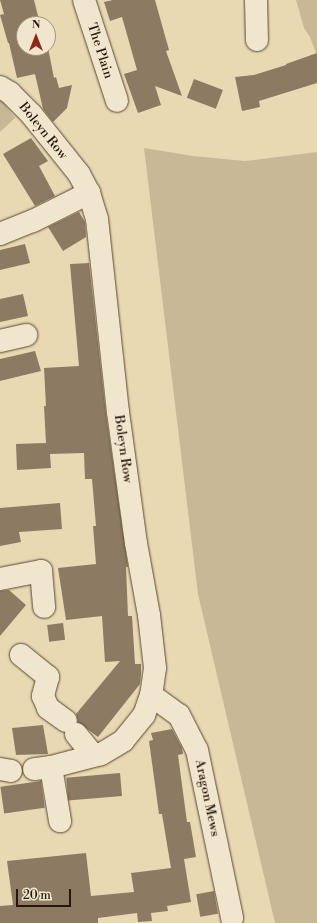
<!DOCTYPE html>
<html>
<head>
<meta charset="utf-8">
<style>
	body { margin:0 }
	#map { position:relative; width:317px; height:923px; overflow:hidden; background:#e8d9b2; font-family:"Libre Bodoni",serif }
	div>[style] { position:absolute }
	.green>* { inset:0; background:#c8b896 }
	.building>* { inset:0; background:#8c7b62; transform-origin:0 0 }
	.roads { filter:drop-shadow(0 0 1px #594635) drop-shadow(0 0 1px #594635) }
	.minor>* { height:22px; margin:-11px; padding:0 11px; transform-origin:11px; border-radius:11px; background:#f0e6cd }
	span { translate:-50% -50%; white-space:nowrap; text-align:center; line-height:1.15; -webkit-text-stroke:3.5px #f0e6cd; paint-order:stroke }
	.street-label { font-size:13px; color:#29150b }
	.north { position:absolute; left:16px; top:16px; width:40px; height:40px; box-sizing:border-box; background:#f0e6cd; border:1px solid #a0927f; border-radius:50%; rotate:0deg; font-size:11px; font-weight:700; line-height:16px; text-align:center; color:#29150b }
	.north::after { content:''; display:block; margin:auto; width:14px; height:18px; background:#8f2418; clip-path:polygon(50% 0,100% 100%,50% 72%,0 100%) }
	.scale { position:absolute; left:16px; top:889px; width:55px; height:18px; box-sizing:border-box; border:2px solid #29150b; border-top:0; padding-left:5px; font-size:12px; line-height:14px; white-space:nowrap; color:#29150b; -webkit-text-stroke:3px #f0e6cd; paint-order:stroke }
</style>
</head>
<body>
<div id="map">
	<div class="green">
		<i style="clip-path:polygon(296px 0,317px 0,317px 56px,310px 37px,304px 28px)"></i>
		<i style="clip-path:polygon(0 98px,15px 118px,0 132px)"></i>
		<i style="clip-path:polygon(144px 148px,193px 156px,245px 161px,317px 152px,317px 923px,275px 923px,198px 594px)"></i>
	</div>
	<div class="building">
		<i style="clip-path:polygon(0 0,34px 0,40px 24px,24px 24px,24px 48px,48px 48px,54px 78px,56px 77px,59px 88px,72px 85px,67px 108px,53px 122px,43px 109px,35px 74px,17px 78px,9px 43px,8px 43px,0 15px,4px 14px)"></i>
		<i style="clip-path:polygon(113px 0,155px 0,169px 50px,166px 51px,182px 96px,155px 86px,161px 105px,138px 113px,124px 74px,137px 70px,122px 17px,110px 21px,104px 2px)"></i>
		<i style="clip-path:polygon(317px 53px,317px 83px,259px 101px,260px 107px,242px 111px,235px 77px,254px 75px,286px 65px,286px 64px)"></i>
		<i style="left:194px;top:79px;width:31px;height:20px;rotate:21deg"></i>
		<i style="clip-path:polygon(31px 138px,48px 161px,39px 166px,55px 196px,35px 206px,3px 154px)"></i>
		<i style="clip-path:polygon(79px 212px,85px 222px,86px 237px,63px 251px,48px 227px)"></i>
		<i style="clip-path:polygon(25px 244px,30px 263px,0 270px,0 250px)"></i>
		<i style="clip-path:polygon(89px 263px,106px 414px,128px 567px,126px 567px,128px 616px,132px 616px,135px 664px,141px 664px,141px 674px,140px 684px,98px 737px,78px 722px,76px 714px,120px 661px,105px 662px,102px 616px,66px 620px,58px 568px,96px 564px,93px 526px,96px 526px,92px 479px,85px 479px,84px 453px,50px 454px,51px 468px,17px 470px,16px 444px,46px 443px,44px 406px,46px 406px,44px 368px,79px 366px,70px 264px)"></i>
		<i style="clip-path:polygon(23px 294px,28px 316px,0 322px,0 299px)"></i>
		<i style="clip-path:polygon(35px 351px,41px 371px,0 381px,0 359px)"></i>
		<i style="clip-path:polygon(60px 503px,62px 529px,19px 532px,21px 542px,0 546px,0 508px)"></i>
		<i style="clip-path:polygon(9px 590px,26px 605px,0 636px,0 591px)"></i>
		<i style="left:63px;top:623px;width:17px;height:16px;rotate:83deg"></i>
		<i style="clip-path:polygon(43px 725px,48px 754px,16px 755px,12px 728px)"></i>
		<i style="clip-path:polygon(172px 729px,182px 748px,183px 754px,178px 755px,187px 822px,190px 822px,196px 857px,184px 859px,191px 902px,167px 906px,168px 911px,151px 913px,152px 921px,138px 922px,137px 913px,98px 918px,98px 923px,0 923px,0 906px,13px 905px,7px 861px,86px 853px,91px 896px,134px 892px,131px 873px,171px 868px,162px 814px,159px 814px,149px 741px,153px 740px,151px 733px)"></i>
		<i style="left:120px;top:773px;width:23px;height:54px;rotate:85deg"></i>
		<i style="left:41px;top:781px;width:27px;height:41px;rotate:82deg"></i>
		<i style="left:214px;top:891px;width:23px;height:18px;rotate:80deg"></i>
	</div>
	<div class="roads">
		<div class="minor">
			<i style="left:84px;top:0;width:106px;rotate:71.9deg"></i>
			<i style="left:256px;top:0;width:40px;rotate:88.6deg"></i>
			<i style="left:0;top:87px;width:12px;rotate:31deg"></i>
			<i style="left:10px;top:93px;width:30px;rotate:45deg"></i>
			<i style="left:31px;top:114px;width:77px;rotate:51.3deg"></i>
			<i style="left:79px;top:174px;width:21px;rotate:62deg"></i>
			<i style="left:89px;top:193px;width:27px;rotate:73deg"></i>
			<i style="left:97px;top:219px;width:194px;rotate:83.8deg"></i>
			<i style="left:118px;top:412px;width:132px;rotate:82.2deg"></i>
			<i style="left:136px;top:543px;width:73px;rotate:79.8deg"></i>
			<i style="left:149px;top:615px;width:53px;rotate:83.5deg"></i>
			<i style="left:155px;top:668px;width:27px;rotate:98deg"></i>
			<i style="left:151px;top:695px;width:21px;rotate:109deg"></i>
			<i style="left:144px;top:715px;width:33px;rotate:129deg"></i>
			<i style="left:123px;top:741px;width:26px;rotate:149deg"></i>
			<i style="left:101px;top:754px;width:52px;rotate:165.4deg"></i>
			<i style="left:51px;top:767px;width:17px;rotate:173deg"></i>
			<i style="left:0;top:234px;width:35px;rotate:-22deg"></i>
			<i style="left:33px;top:221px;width:63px;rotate:-26.6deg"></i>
			<i style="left:0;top:341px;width:27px;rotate:-13deg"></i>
			<i style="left:0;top:579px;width:42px;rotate:-11deg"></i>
			<i style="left:41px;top:571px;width:36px;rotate:85deg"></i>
			<i style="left:21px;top:655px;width:35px;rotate:39deg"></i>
			<i style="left:48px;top:677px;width:20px;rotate:105deg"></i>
			<i style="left:43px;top:696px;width:13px;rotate:67deg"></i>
			<i style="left:48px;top:708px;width:22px;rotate:36deg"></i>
			<i style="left:151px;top:695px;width:34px;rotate:36deg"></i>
			<i style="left:179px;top:715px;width:39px;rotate:63deg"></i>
			<i style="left:197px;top:750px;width:172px;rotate:78.2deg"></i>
			<i style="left:76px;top:734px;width:28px;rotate:51deg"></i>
			<i style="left:51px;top:767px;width:55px;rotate:80.5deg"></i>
			<i style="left:0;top:769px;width:11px;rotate:10deg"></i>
		</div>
	</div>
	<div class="street-label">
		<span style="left:100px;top:51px;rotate:72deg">The Plain</span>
		<span style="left:43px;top:131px;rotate:51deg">Boleyn Row</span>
		<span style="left:123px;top:449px;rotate:82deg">Boleyn Row</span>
		<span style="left:207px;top:798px;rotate:78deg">Aragon Mews</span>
	</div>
	<div class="north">N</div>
	<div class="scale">20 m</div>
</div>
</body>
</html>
